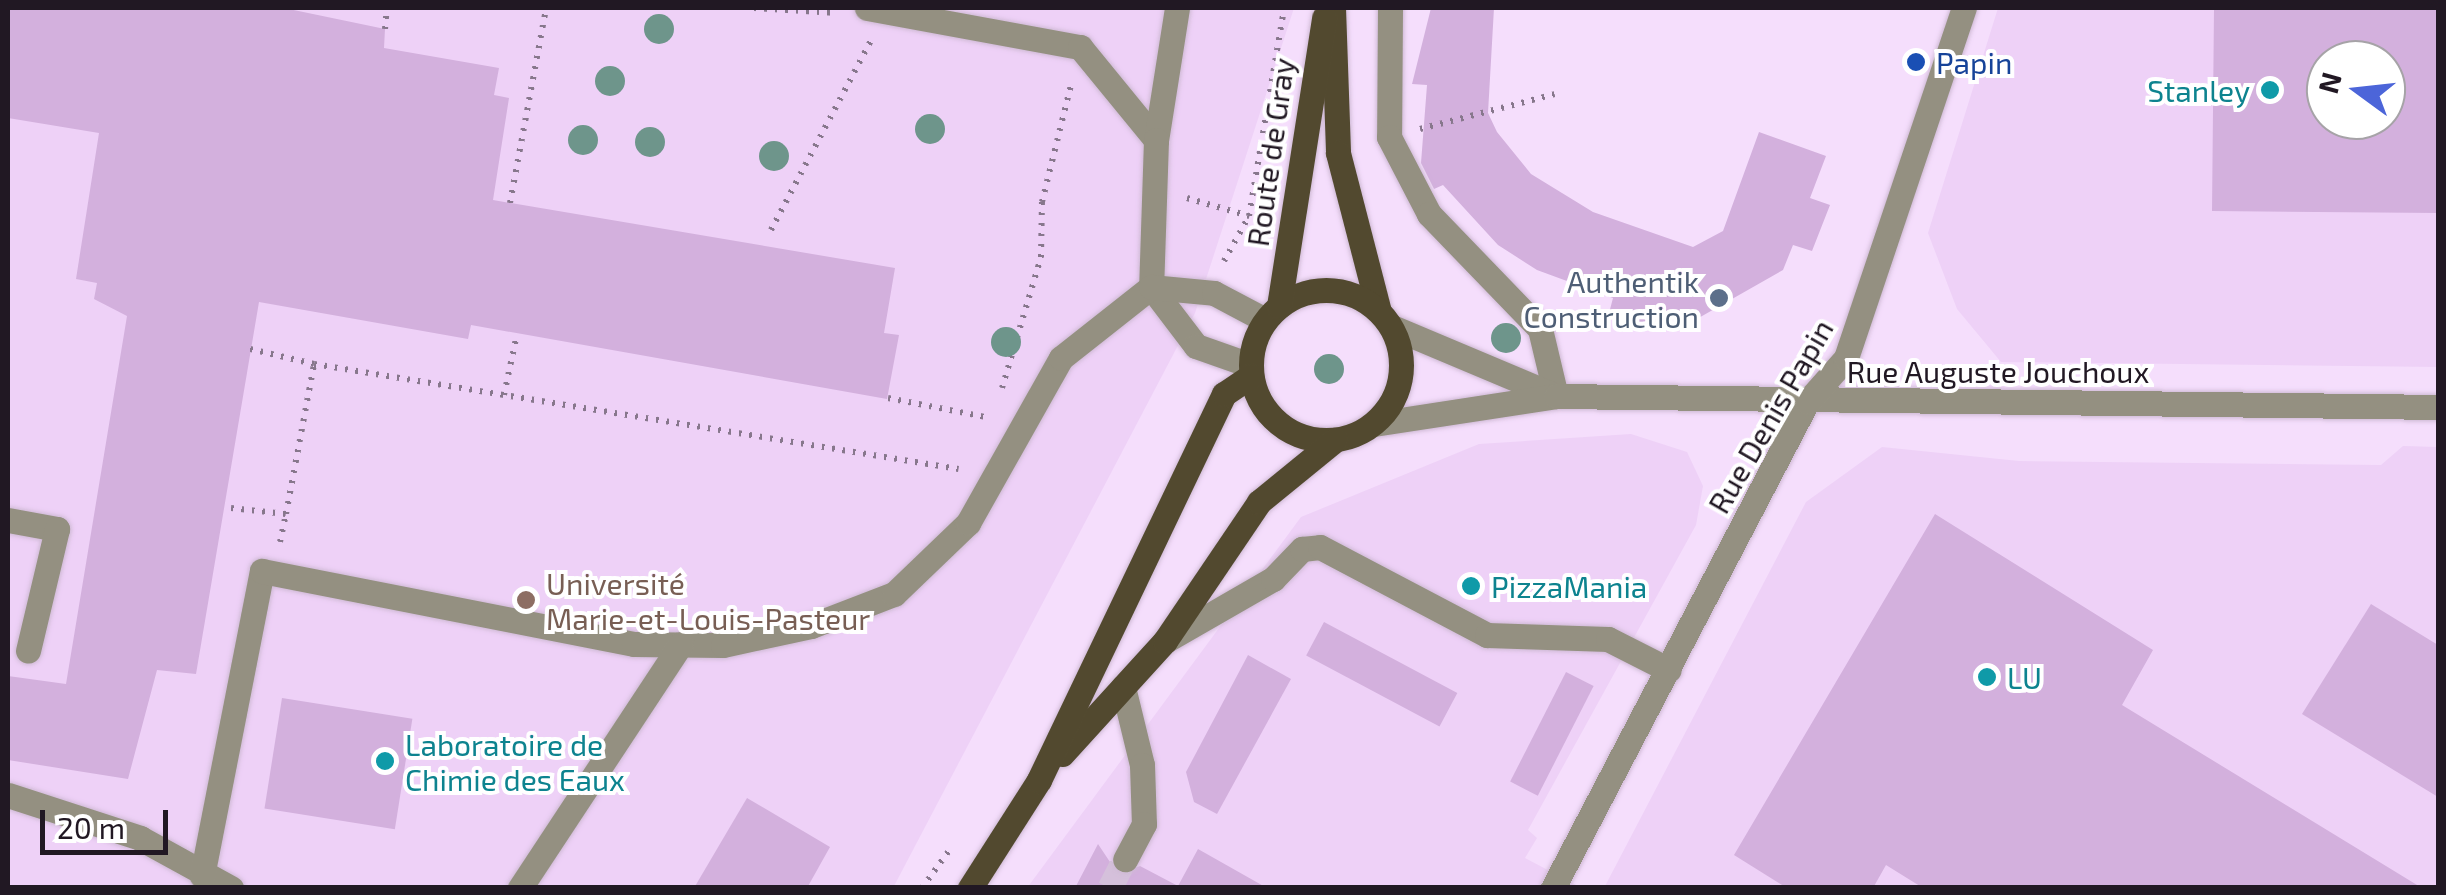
<!DOCTYPE html>
<html>
<head>
<meta charset="utf-8">
<style>
	body { margin:0 }
	#map { position:relative; width:2446px; height:895px; overflow:hidden; background:#f5defc; font-family:"Exo 2",sans-serif }
	div>[style] { position:absolute }
	.built>* { inset:0; background:#eed1f7 }
	.building>* { inset:0; background:#d3b0dd; transform-origin:0 0 }
	.minor-tunnel>* { height:25px; margin-top:-12.5px; transform-origin:0; background:repeating-linear-gradient(90deg,#d5c0db 0 25px,transparent 0 37px) }
	.path>* { height:6px; margin-top:-3px; transform-origin:0; background:repeating-linear-gradient(90deg,#87778c 0 2.5px,transparent 0 10.5px) }
	.roads { filter:drop-shadow(0 0 2px #cfbad5) drop-shadow(0 0 2px #cfbad5) }
	.minor>* { height:25px; margin:-12.5px; padding:0 12.5px; transform-origin:12.5px; border-radius:12.5px; background:#949081 }
	.major>* { height:25px; margin:-12.5px; padding:0 12.5px; transform-origin:12.5px; border-radius:12.5px; background:#52492f }
	.major>.ring { margin:-12.5px; padding:0; box-sizing:content-box; background:none; border:25px solid #52492f; border-radius:50% }
	.trees>* { width:30px; height:30px; margin:-15px; border-radius:50%; background:#6e958b }
	.dots>* { width:28px; height:28px; translate:-50% -50%; box-sizing:border-box; border:5px solid #fff; border-radius:50% }
	span { translate:-50% -50%; white-space:nowrap; text-align:center; line-height:1.15; -webkit-text-stroke:8px #fff; paint-order:stroke }
	.transit-label { font-size:30px; color:#164399 }
	.left { translate:0 -50%; text-align:left }
	.culture-label { font-size:30px; color:#0d838f }
	.right { translate:-100% -50%; text-align:right }
	.street-label { font-size:30px; color:#211823 }
	.service-label { font-size:30px; color:#4e5e75 }
	.education-label { font-size:30px; color:#785e54 }
	.frame { position:absolute; inset:0; border:10px solid #211823; pointer-events:none }
	.north { position:absolute; left:2306px; top:40px; width:100px; height:100px; box-sizing:border-box; background:#fff; border:2px solid #a6a3a7; border-radius:50%; rotate:285deg; font-size:28px; font-weight:700; line-height:40px; text-align:center; color:#211823 }
	.north::after { content:''; display:block; margin:auto; width:35px; height:45px; background:#4c65d9; clip-path:polygon(50% 0,100% 100%,50% 72%,0 100%) }
	.scale { position:absolute; left:40px; top:810px; width:128px; height:45px; box-sizing:border-box; border:5px solid #211823; border-top:0; padding-left:12px; font-size:30px; line-height:35px; white-space:nowrap; color:#211823; -webkit-text-stroke:8px #fff; paint-order:stroke }
</style>
</head>
<body>
<div id="map">
	<div class="built">
		<i style="clip-path:polygon(8px 8px,1294px 8px,1195px 313px,893px 888px,8px 887px)"></i>
		<i style="clip-path:polygon(evenodd,1998px 8px,2438px 8px,2438px 367px,2001px 362px,1957px 309px,1928px 233px,1998px 8px,2326px 60px,2386px 60px,2386px 120px,2326px 120px,2326px 60px)"></i>
		<i style="clip-path:polygon(1631px 434px,1687px 452px,1703px 486px,1696px 525px,1528px 830px,1537px 838px,1525px 858px,1580px 887px,1027px 888px,1301px 517px,1479px 444px)"></i>
		<i style="clip-path:polygon(2403px 446px,2438px 447px,2438px 887px,1604px 888px,1806px 502px,1882px 447px,2019px 461px,2381px 465px)"></i>
	</div>
	<div class="building">
		<i style="clip-path:polygon(8px 8px,284px 8px,385px 29px,384px 48px,499px 68px,494px 95px,509px 98px,493px 200px,895px 268px,884px 333px,899px 335px,887px 399px,471px 325px,468px 339px,259px 302px,196px 674px,157px 670px,128px 779px,8px 760px,8px 676px,66px 684px,127px 316px,94px 299px,97px 283px,76px 279px,99px 133px,8px 118px)"></i>
		<i style="clip-path:polygon(1431px 8px,1494px 8px,1488px 113px,1497px 132px,1531px 174px,1593px 212px,1693px 247px,1723px 231px,1759px 132px,1826px 156px,1810px 198px,1830px 205px,1812px 251px,1793px 245px,1783px 270px,1688px 324px,1658px 314px,1654px 331px,1608px 317px,1613px 298px,1537px 270px,1498px 245px,1443px 185px,1434px 189px,1421px 163px,1427px 85px,1412px 84px)"></i>
		<i style="clip-path:polygon(evenodd,2214px 8px,2438px 8px,2438px 213px,2212px 211px,2214px 8px,2326px 60px,2386px 60px,2386px 120px,2326px 120px,2326px 60px)"></i>
		<i style="clip-path:polygon(1935px 514px,2153px 650px,2122px 705px,2422px 888px,1923px 888px,1886px 865px,1873px 888px,1787px 888px,1734px 855px)"></i>
		<i style="clip-path:polygon(2371px 604px,2438px 645px,2438px 797px,2302px 714px)"></i>
		<i style="left:1324px;top:622px;width:151px;height:38px;rotate:28deg"></i>
		<i style="clip-path:polygon(1248px 655px,1291px 679px,1217px 814px,1194px 802px,1186px 772px)"></i>
		<i style="left:1566px;top:672px;width:31px;height:123px;rotate:27deg"></i>
		<i style="left:282px;top:698px;width:132px;height:112px;rotate:9deg"></i>
		<i style="clip-path:polygon(747px 798px,830px 847px,807px 888px,694px 888px)"></i>
		<i style="clip-path:polygon(1098px 844px,1118px 874px,1140px 866px,1178px 886px,1198px 849px,1267px 888px,1075px 888px)"></i>
	</div>
	<div class="minor-tunnel">
		<i style="left:1110px;top:888px;width:33px;rotate:-63deg"></i>
	</div>
	<div class="path">
		<i style="left:754px;top:8px;width:83px;rotate:3.4deg"></i>
		<i style="left:385px;top:29px;width:21px;rotate:-85deg"></i>
		<i style="left:1420px;top:129px;width:139px;rotate:-14.5deg"></i>
		<i style="left:1187px;top:198px;width:65px;rotate:16.2deg"></i>
		<i style="left:510px;top:203px;width:198px;rotate:-79.5deg"></i>
		<i style="left:771px;top:230px;width:215px;rotate:-62.2deg"></i>
		<i style="left:1224px;top:261px;width:51px;rotate:-60.9deg"></i>
		<i style="left:1249px;top:216px;width:211px;rotate:-80.4deg"></i>
		<i style="left:314px;top:364px;width:653px;rotate:9.25deg"></i>
		<i style="left:1002px;top:388px;width:137px;rotate:-73.4deg"></i>
		<i style="left:1041px;top:257px;width:55px;rotate:-89deg"></i>
		<i style="left:1042px;top:202px;width:121px;rotate:-76.1deg"></i>
		<i style="left:504px;top:395px;width:62px;rotate:-78deg"></i>
		<i style="left:888px;top:398px;width:100px;rotate:11deg"></i>
		<i style="left:231px;top:508px;width:55px;rotate:6.2deg"></i>
		<i style="left:286px;top:514px;width:153px;rotate:-79.4deg"></i>
		<i style="left:314px;top:364px;width:66px;rotate:-166.8deg"></i>
		<i style="left:280px;top:542px;width:29px;rotate:-78deg"></i>
		<i style="left:922px;top:888px;width:49px;rotate:-54.1deg"></i>
	</div>
	<div class="roads">
		<div class="minor">
			<i style="left:867px;top:8px;width:217px;rotate:10.4deg"></i>
			<i style="left:1080px;top:47px;width:120px;rotate:50.7deg"></i>
			<i style="left:1177px;top:8px;width:134px;rotate:99deg"></i>
			<i style="left:1156px;top:140px;width:147px;rotate:91.9deg"></i>
			<i style="left:1151px;top:287px;width:74px;rotate:52.7deg"></i>
			<i style="left:1196px;top:346px;width:57px;rotate:19.4deg"></i>
			<i style="left:1390px;top:8px;width:129px;rotate:90.4deg"></i>
			<i style="left:1389px;top:137px;width:87px;rotate:62.5deg"></i>
			<i style="left:1429px;top:214px;width:160px;rotate:46deg"></i>
			<i style="left:1540px;top:329px;width:69px;rotate:76.6deg"></i>
			<i style="left:1392px;top:327px;width:178px;rotate:22.8deg"></i>
			<i style="left:1374px;top:424px;width:184px;rotate:-8.7deg"></i>
			<i style="left:1556px;top:396px;width:882px;rotate:0.71deg"></i>
			<i style="left:8px;top:520px;width:50px;rotate:10.4deg"></i>
			<i style="left:57px;top:529px;width:125px;rotate:103.4deg"></i>
			<i style="left:1165px;top:641px;width:125px;rotate:-29.9deg"></i>
			<i style="left:1273px;top:579px;width:42px;rotate:-46deg"></i>
			<i style="left:1302px;top:549px;width:18px;rotate:-6deg"></i>
			<i style="left:1320px;top:547px;width:189px;rotate:27.8deg"></i>
			<i style="left:1487px;top:635px;width:121px;rotate:1.9deg"></i>
			<i style="left:1608px;top:639px;width:68px;rotate:26.9deg"></i>
			<i style="left:1123px;top:687px;width:80px;rotate:76.3deg"></i>
			<i style="left:1142px;top:765px;width:59px;rotate:88.1deg"></i>
			<i style="left:1144px;top:824px;width:40px;rotate:118deg"></i>
			<i style="left:8px;top:795px;width:139px;rotate:18deg"></i>
			<i style="left:140px;top:838px;width:104px;rotate:28.8deg"></i>
			<i style="left:202px;top:876px;width:311px;rotate:-78.9deg"></i>
			<i style="left:262px;top:571px;width:379px;rotate:11.1deg"></i>
			<i style="left:634px;top:644px;width:89px;rotate:0.6deg"></i>
			<i style="left:723px;top:645px;width:90px;rotate:-12.2deg"></i>
			<i style="left:811px;top:626px;width:89px;rotate:-21.1deg"></i>
			<i style="left:894px;top:594px;width:103px;rotate:-43.8deg"></i>
			<i style="left:968px;top:523px;width:189px;rotate:-60.6deg"></i>
			<i style="left:1061px;top:358px;width:115px;rotate:-38.3deg"></i>
			<i style="left:1151px;top:287px;width:63px;rotate:5.4deg"></i>
			<i style="left:1214px;top:293px;width:58px;rotate:27.9deg"></i>
			<i style="left:520px;top:888px;width:292px;rotate:-56.6deg"></i>
			<i style="left:1553px;top:888px;width:548px;rotate:-62.41deg"></i>
			<i style="left:1807px;top:402px;width:59px;rotate:-48.4deg"></i>
			<i style="left:1846px;top:358px;width:369px;rotate:-71.4deg"></i>
		</div>
		<div class="major">
			<i style="left:1333px;top:8px;width:145px;rotate:88deg"></i>
			<i style="left:1338px;top:153px;width:163px;rotate:75.5deg"></i>
			<i class="ring" style="left:1251px;top:290px;width:125px;height:125px"></i>
			<i style="left:1279px;top:306px;width:292px;rotate:-81.1deg"></i>
			<i style="left:1062px;top:754px;width:153px;rotate:-47.7deg"></i>
			<i style="left:1165px;top:641px;width:168px;rotate:-55.9deg"></i>
			<i style="left:1259px;top:502px;width:98px;rotate:-39.2deg"></i>
			<i style="left:970px;top:888px;width:128px;rotate:-57.4deg"></i>
			<i style="left:1039px;top:780px;width:428px;rotate:-64.4deg"></i>
			<i style="left:1224px;top:394px;width:32px;rotate:-34deg"></i>
		</div>
	</div>
	<div class="trees">
		<i style="left:659px;top:29px"></i>
		<i style="left:610px;top:81px"></i>
		<i style="left:930px;top:129px"></i>
		<i style="left:583px;top:140px"></i>
		<i style="left:650px;top:142px"></i>
		<i style="left:774px;top:156px"></i>
		<i style="left:1506px;top:338px"></i>
		<i style="left:1006px;top:342px"></i>
		<i style="left:1329px;top:369px"></i>
	</div>
	<div class="dots">
		<i style="left:1916px;top:62px;background:#1a4fb4"></i>
		<i style="left:2270px;top:90px;background:#0f9aa8"></i>
		<i style="left:1719px;top:298px;background:#5c6f8a"></i>
		<i style="left:1471px;top:586px;background:#0f9aa8"></i>
		<i style="left:526px;top:600px;background:#8d6e63"></i>
		<i style="left:1987px;top:677px;background:#0f9aa8"></i>
		<i style="left:385px;top:761px;background:#0f9aa8"></i>
	</div>
	<div class="transit-label">
		<span class="left" style="left:1936px;top:62px">Papin</span>
	</div>
	<div class="culture-label">
		<span class="right" style="left:2250px;top:90px">Stanley</span>
		<span class="left" style="left:1491px;top:586px">PizzaMania</span>
		<span class="left" style="left:2007px;top:677px">LU</span>
		<span class="left" style="left:405px;top:761px">Laboratoire de<br>Chimie des Eaux</span>
	</div>
	<div class="street-label">
		<span style="left:1270px;top:152px;rotate:-82deg">Route de Gray</span>
		<span style="left:1998px;top:371px">Rue Auguste Jouchoux</span>
		<span style="left:1770px;top:416px;rotate:-60deg">Rue Denis Papin</span>
	</div>
	<div class="service-label">
		<span class="right" style="left:1699px;top:298px">Authentik<br>Construction</span>
	</div>
	<div class="education-label">
		<span class="left" style="left:546px;top:600px">Université<br>Marie-et-Louis-Pasteur</span>
	</div>
	<div class="frame"></div>
	<div class="north">N</div>
	<div class="scale">20 m</div>
</div>
</body>
</html>
